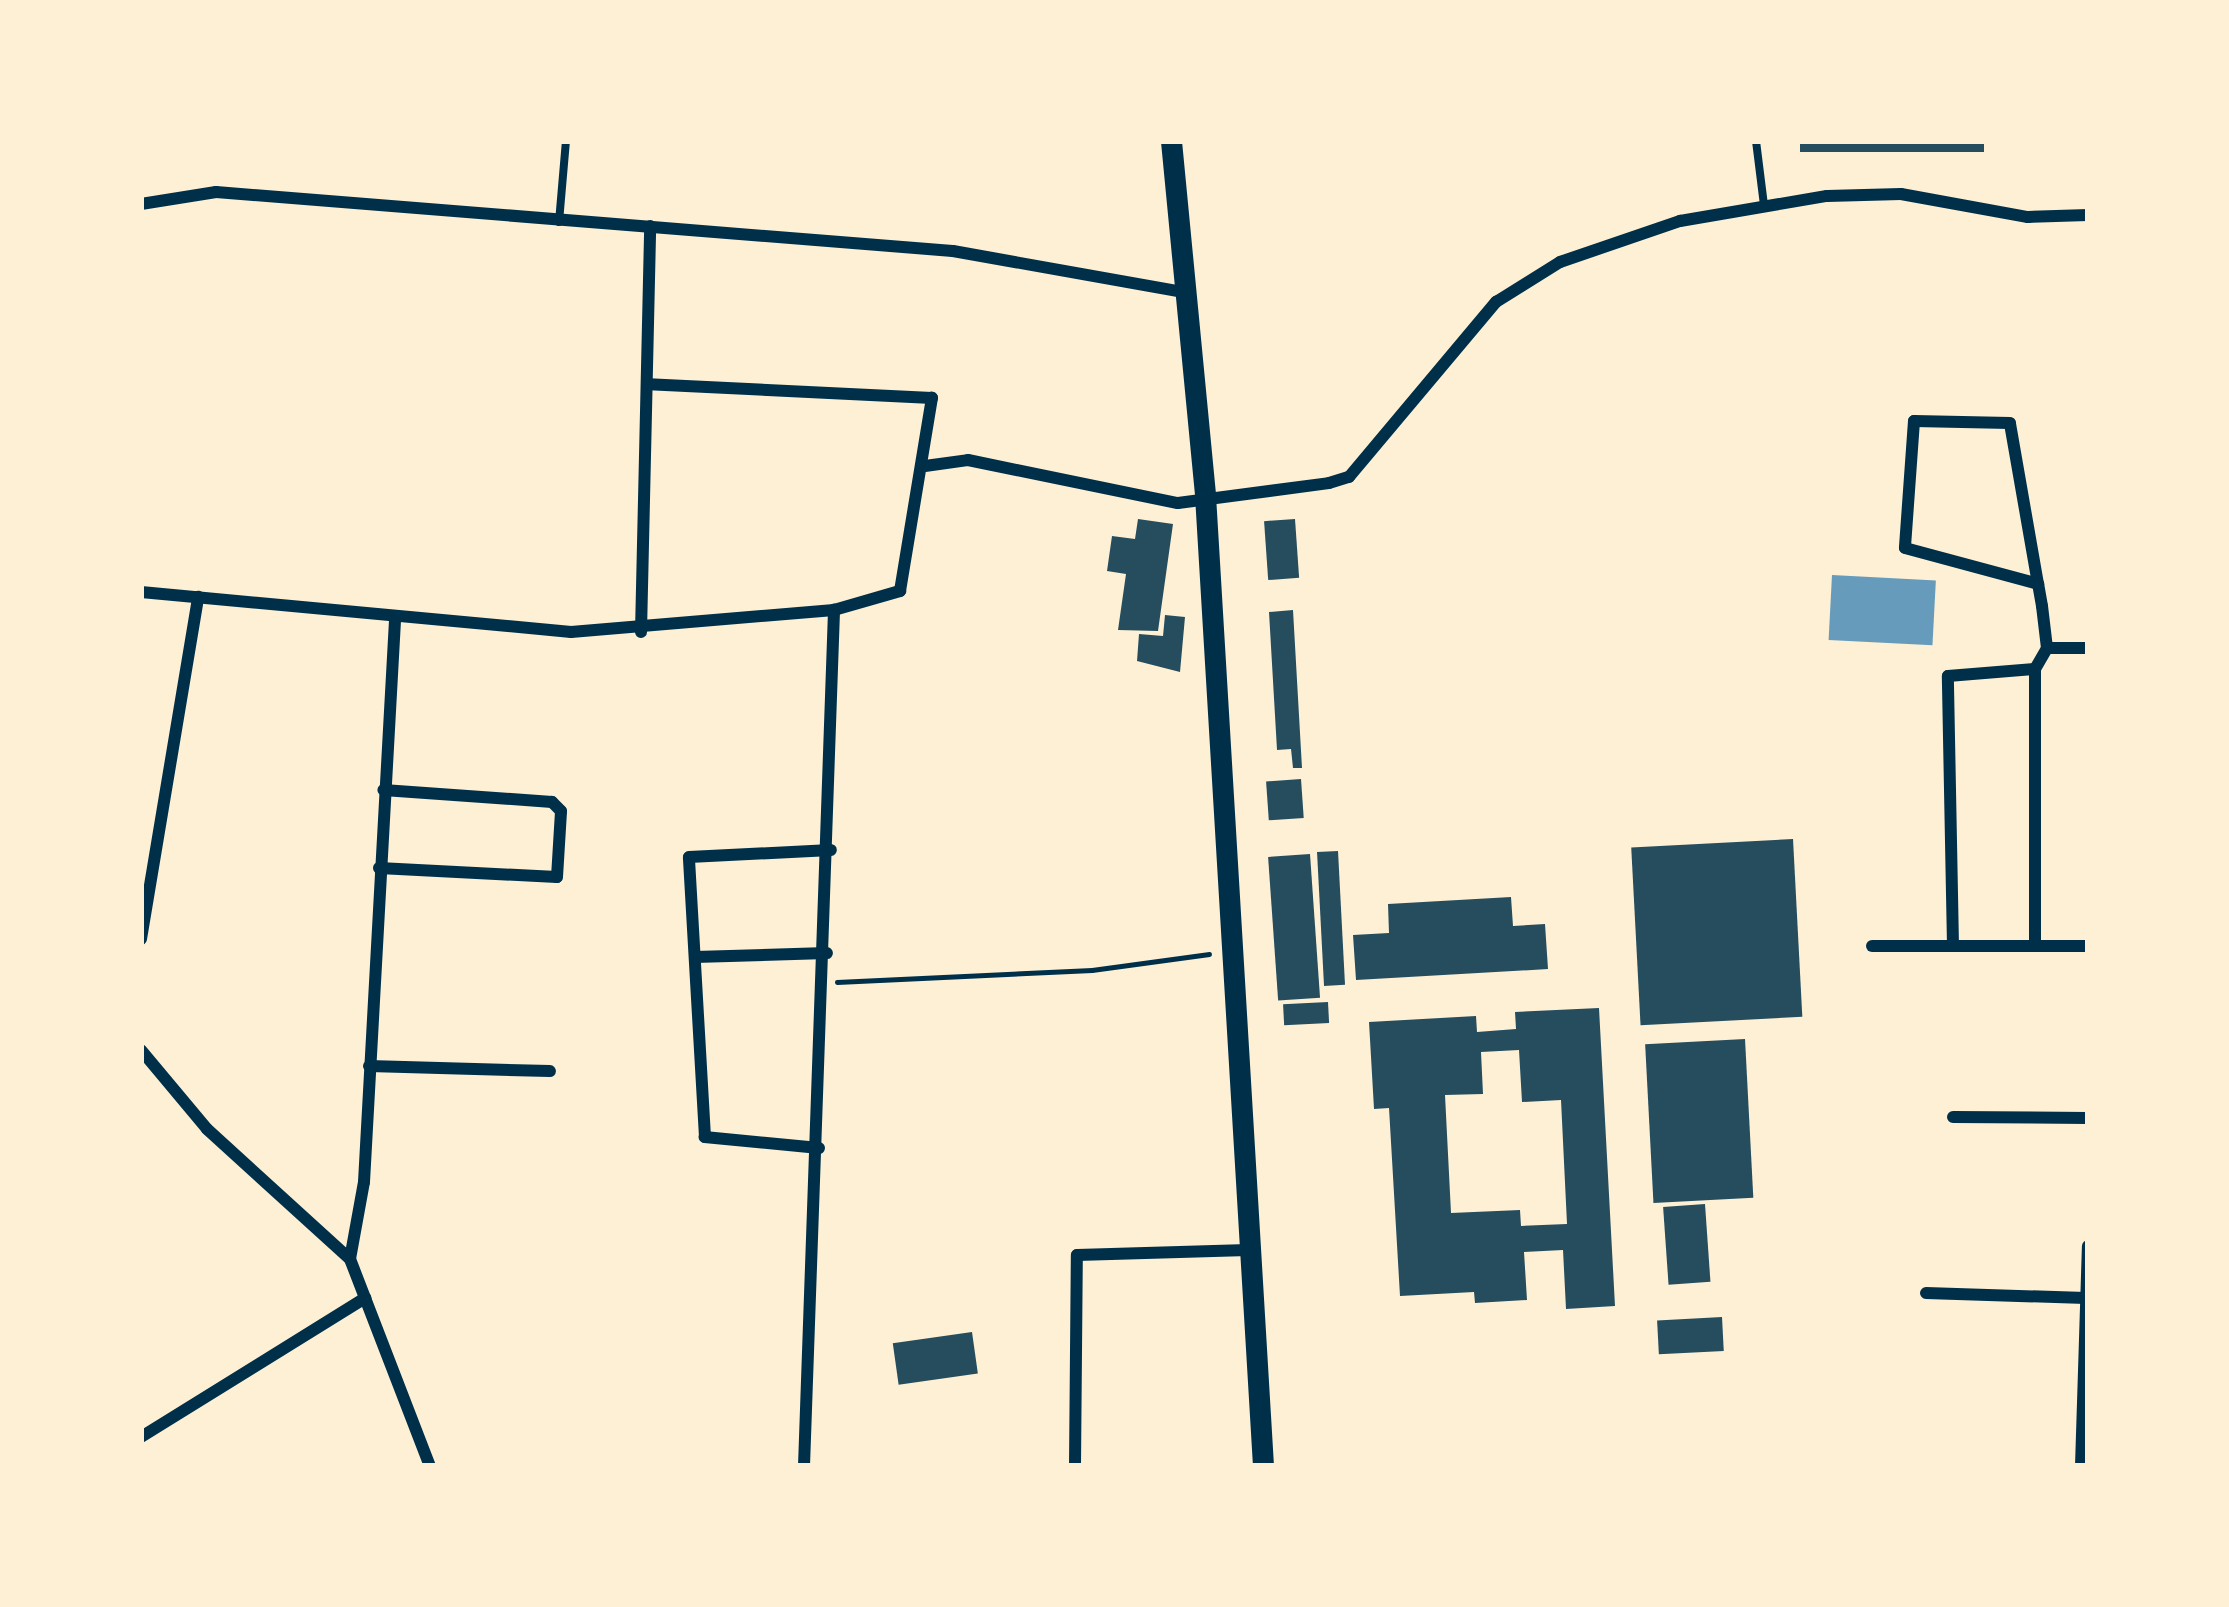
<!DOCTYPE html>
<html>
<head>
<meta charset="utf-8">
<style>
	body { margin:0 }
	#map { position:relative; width:2229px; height:1607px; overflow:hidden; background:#fdf0d5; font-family:Bitter,serif }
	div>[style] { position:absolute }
	.water>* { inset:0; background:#669bbc; transform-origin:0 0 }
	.building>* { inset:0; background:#264d5e; transform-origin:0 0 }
	.path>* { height:4.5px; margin:-2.25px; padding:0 2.25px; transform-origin:2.25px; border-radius:2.25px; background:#003049 }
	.service>* { height:8px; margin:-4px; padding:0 4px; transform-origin:4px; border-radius:4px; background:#003049 }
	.minor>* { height:12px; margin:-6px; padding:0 6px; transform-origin:6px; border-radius:6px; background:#003049 }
	.secondary>* { height:21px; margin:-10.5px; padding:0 10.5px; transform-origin:10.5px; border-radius:10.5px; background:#003049 }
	span { translate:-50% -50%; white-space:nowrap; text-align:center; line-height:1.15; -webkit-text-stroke:9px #fdf0d5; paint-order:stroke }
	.frame { position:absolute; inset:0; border:144px solid #fdf0d5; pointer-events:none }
</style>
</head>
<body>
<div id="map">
	<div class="water">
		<i style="left:1832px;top:575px;width:104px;height:65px;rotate:3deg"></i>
	</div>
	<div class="building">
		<i style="left:1800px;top:141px;width:184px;height:11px"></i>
		<i style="clip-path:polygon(1138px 519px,1173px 524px,1158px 631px,1118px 630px,1126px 574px,1107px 571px,1112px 536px,1135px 539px)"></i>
		<i style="left:1295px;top:519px;width:59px;height:31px;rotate:86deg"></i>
		<i style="clip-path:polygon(1293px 610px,1302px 768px,1293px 768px,1291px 749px,1277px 750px,1269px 612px)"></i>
		<i style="clip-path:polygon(1165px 615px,1185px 617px,1180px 672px,1137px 661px,1139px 634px,1163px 636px)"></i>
		<i style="left:1301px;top:779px;width:39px;height:35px;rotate:86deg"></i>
		<i style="left:1793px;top:839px;width:178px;height:162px;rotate:87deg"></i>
		<i style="left:1338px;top:851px;width:134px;height:21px;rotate:87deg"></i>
		<i style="left:1310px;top:854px;width:144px;height:42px;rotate:86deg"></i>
		<i style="clip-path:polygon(1511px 897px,1513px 926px,1545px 924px,1548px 969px,1356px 980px,1353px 935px,1389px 933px,1388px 904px)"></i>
		<i style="left:1328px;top:1002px;width:21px;height:45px;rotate:87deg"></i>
		<i style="clip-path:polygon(evenodd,1599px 1008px,1615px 1306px,1566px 1309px,1563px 1250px,1524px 1252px,1527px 1300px,1475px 1303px,1474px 1292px,1400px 1296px,1389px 1108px,1374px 1109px,1369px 1022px,1476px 1016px,1477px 1032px,1516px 1029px,1515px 1012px,1599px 1008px,1519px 1050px,1522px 1102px,1561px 1100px,1567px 1224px,1521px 1226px,1520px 1210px,1451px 1213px,1445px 1095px,1483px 1094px,1481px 1052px,1519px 1050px)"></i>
		<i style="left:1745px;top:1039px;width:159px;height:100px;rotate:87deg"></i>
		<i style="left:1705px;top:1204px;width:78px;height:42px;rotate:86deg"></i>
		<i style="left:1722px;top:1317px;width:34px;height:65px;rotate:87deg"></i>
		<i style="left:972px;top:1332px;width:42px;height:80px;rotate:82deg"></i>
	</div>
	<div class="path">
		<i style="left:837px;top:982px;width:255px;rotate:-2.7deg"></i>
		<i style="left:1092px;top:970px;width:118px;rotate:-7.8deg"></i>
	</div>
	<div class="service">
		<i style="left:1756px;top:141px;width:64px;rotate:82.9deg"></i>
		<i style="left:559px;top:222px;width:81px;rotate:-85.1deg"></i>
	</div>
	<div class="minor">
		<i style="left:141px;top:204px;width:76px;rotate:-9.1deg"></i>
		<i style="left:216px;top:192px;width:739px;rotate:4.58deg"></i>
		<i style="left:953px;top:251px;width:240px;rotate:10.1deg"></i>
		<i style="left:925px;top:466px;width:43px;rotate:-7.9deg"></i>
		<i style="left:968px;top:460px;width:214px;rotate:11.6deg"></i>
		<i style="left:1178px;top:503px;width:152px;rotate:-7.5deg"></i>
		<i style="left:1329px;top:483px;width:21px;rotate:-17deg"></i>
		<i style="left:1349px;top:477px;width:229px;rotate:-50deg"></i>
		<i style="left:1496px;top:302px;width:75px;rotate:-32deg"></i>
		<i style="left:1560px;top:262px;width:127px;rotate:-18.9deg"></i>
		<i style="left:1680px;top:221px;width:149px;rotate:-9.7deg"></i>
		<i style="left:1827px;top:196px;width:74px;rotate:-1.5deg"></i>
		<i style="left:1901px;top:194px;width:129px;rotate:10.3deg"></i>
		<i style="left:2028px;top:217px;width:60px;rotate:-1.9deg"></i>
		<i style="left:141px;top:592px;width:432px;rotate:5.3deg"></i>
		<i style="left:571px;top:632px;width:264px;rotate:-4.8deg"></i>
		<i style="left:834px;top:610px;width:69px;rotate:-16.1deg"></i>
		<i style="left:900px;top:591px;width:196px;rotate:-80.6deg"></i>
		<i style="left:932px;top:398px;width:283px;rotate:-177.2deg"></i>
		<i style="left:641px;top:632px;width:406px;rotate:-88.7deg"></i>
		<i style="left:2047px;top:648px;width:41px"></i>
		<i style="left:379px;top:868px;width:178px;rotate:2.9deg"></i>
		<i style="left:557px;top:877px;width:66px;rotate:-86.5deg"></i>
		<i style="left:561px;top:811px;width:13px;rotate:-135deg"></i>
		<i style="left:552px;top:802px;width:169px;rotate:-175.9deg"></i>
		<i style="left:141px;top:939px;width:347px;rotate:-80.5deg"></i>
		<i style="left:1872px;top:946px;width:216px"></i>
		<i style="left:1953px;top:946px;width:270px;rotate:-91.1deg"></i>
		<i style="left:1948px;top:676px;width:87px;rotate:-4.6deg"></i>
		<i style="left:2035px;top:946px;width:277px;rotate:-90deg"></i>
		<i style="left:2035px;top:669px;width:24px;rotate:-60deg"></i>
		<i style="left:2047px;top:648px;width:42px;rotate:-96.8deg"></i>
		<i style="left:2042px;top:606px;width:22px;rotate:-100deg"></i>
		<i style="left:2038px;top:584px;width:163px;rotate:-99.9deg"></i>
		<i style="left:2010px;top:423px;width:96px;rotate:-178.8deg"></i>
		<i style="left:1914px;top:421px;width:127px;rotate:94.1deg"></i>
		<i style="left:1905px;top:548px;width:138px;rotate:15.1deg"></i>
		<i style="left:695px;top:957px;width:132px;rotate:-1.7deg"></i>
		<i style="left:141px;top:1050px;width:103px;rotate:50.1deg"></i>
		<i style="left:207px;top:1129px;width:193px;rotate:42.3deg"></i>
		<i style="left:350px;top:1259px;width:222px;rotate:68.9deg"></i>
		<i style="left:369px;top:1066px;width:181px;rotate:1.6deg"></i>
		<i style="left:1953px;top:1117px;width:135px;rotate:0.4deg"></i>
		<i style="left:819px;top:1148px;width:115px;rotate:-174.5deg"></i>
		<i style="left:705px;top:1137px;width:280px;rotate:-93.3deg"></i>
		<i style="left:689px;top:857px;width:142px;rotate:-2.8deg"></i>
		<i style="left:350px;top:1259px;width:78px;rotate:-79.7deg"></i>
		<i style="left:364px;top:1182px;width:563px;rotate:-86.84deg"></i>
		<i style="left:1926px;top:1293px;width:160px;rotate:1.8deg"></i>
		<i style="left:141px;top:1437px;width:264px;rotate:-31.8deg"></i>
		<i style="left:804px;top:1466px;width:857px;rotate:-87.99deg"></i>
		<i style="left:1075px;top:1466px;width:211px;rotate:-89.5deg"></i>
		<i style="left:1077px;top:1255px;width:171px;rotate:-1.7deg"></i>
		<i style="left:2081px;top:1466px;width:220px;rotate:-88.2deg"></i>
	</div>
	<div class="secondary">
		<i style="left:1171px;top:141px;width:356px;rotate:84.5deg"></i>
		<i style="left:1205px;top:495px;width:973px;rotate:86.58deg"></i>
	</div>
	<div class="frame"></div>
</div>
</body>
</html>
